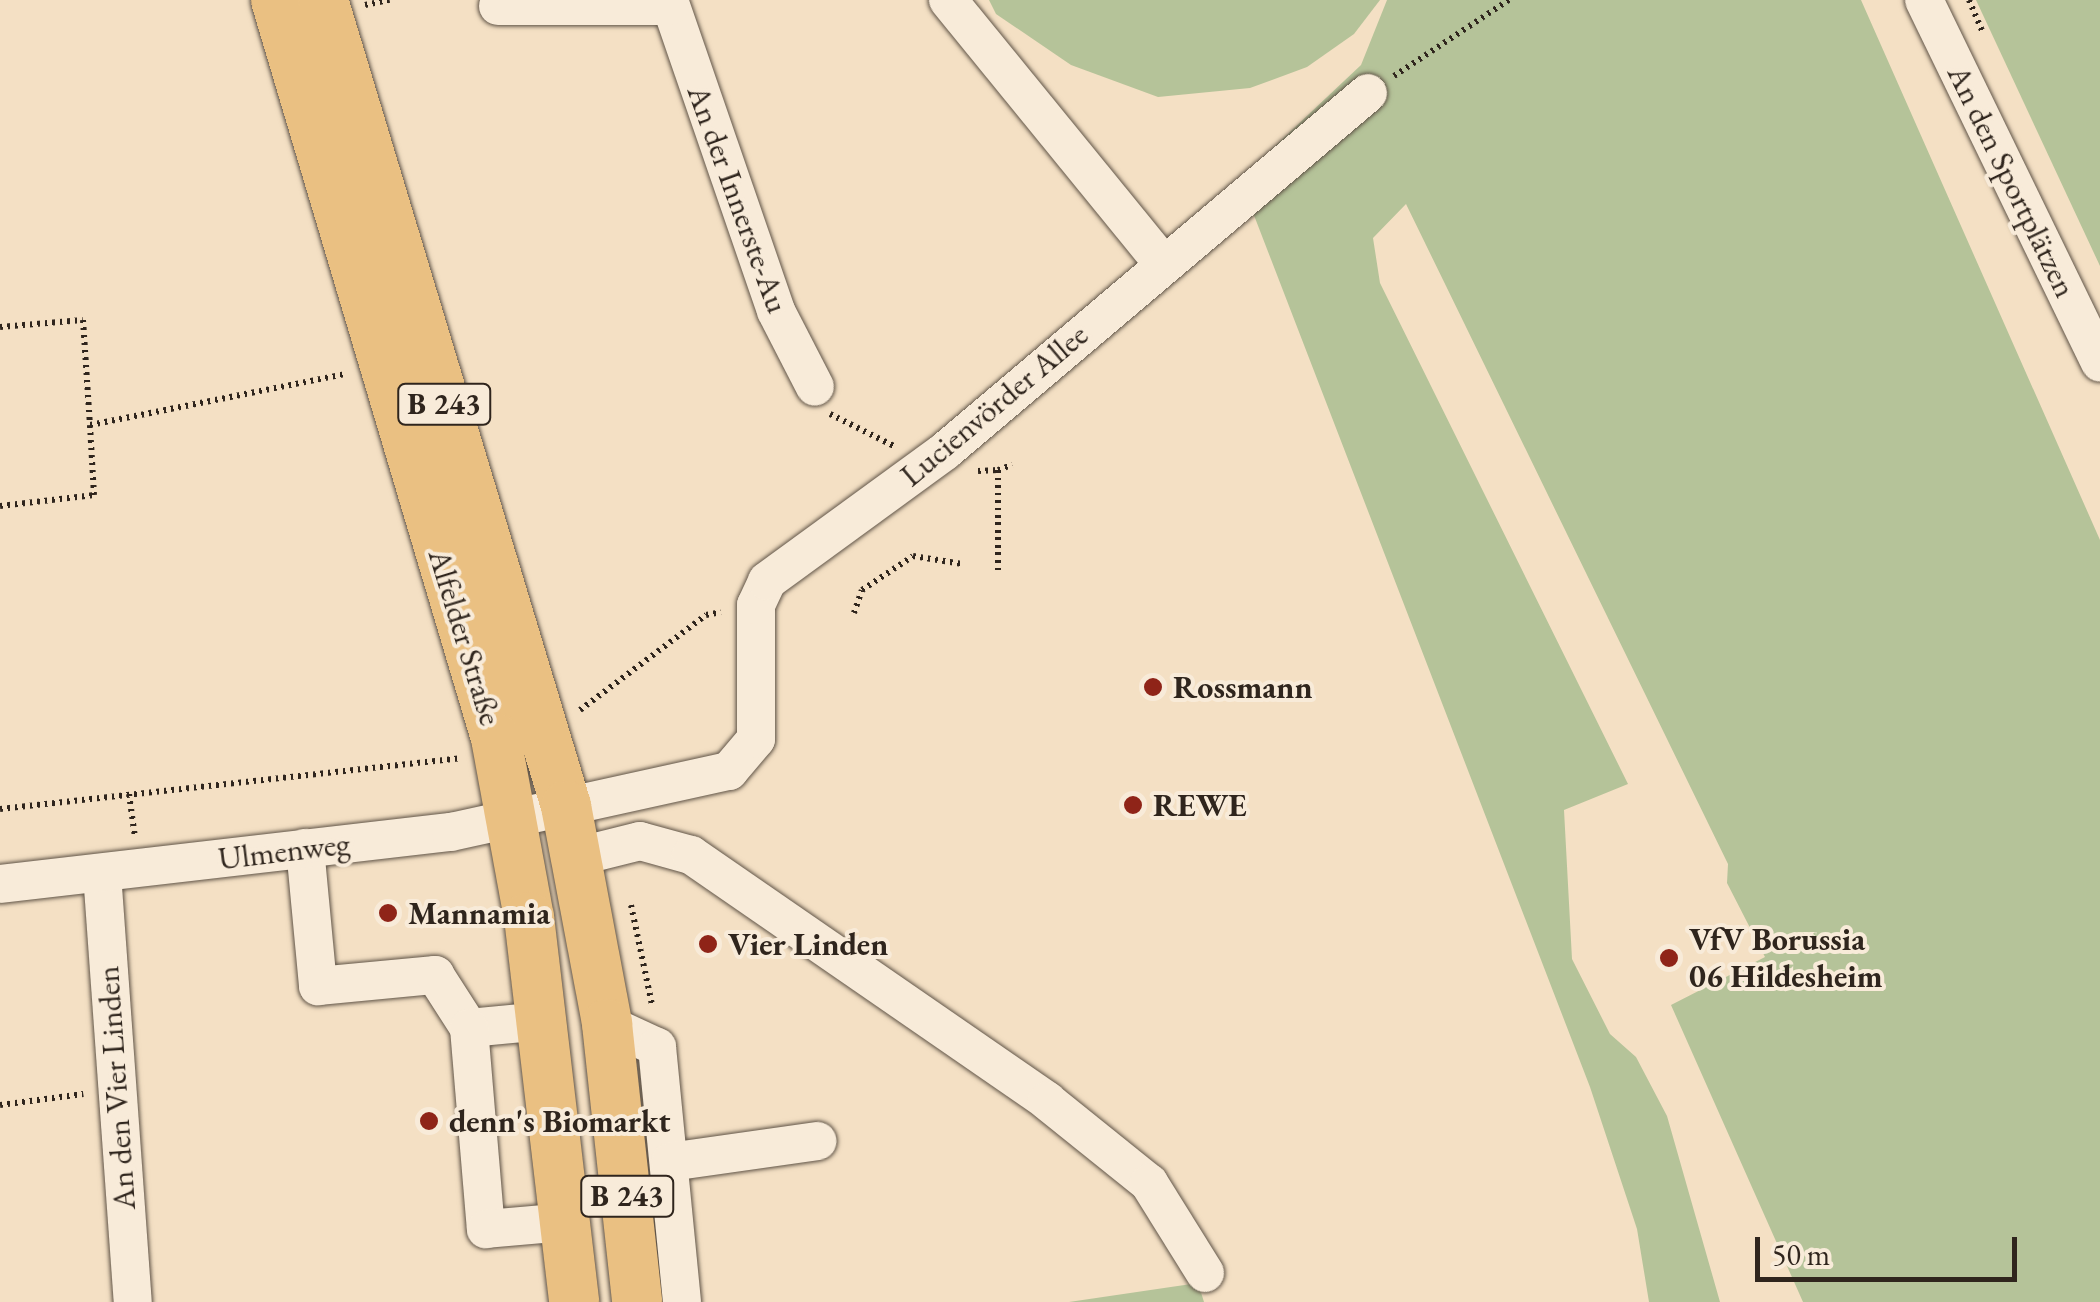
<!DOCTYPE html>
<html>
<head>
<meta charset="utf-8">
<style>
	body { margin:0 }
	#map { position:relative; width:2100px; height:1302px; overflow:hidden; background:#f4e0c4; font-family:"EB Garamond",serif }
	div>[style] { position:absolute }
	.green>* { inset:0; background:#b5c399 }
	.path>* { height:6px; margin-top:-3px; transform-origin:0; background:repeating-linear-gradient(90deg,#2f251d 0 2.5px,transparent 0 7.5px) }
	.roads { filter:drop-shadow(0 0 2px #605447) drop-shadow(0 0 2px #605447) }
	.minor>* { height:38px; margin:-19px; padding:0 19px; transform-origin:19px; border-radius:19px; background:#f8ebd9 }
	.major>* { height:50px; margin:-25px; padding:0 25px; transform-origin:25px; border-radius:25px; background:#eac082 }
	.dots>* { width:28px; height:28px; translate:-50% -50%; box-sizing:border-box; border:5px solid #f8ebd9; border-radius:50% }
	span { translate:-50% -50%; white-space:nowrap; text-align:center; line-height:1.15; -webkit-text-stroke:8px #f8ebd9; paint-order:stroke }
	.shield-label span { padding:2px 8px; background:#f8ebd9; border:2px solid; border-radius:8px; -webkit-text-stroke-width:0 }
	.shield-label { font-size:30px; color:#2f251d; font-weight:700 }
	.street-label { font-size:32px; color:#2f251d }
	.poi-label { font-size:32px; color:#2f251d; font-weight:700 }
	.left { translate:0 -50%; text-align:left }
	.scale { position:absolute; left:1755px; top:1237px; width:262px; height:45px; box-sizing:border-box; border:5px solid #2f251d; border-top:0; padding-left:12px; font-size:30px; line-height:35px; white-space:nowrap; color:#2f251d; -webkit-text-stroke:8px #f8ebd9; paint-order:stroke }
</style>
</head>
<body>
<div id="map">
	<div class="green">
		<i style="clip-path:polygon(989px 0,1380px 0,1354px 34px,1307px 67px,1250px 88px,1158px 97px,1071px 65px,996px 14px)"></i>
		<i style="clip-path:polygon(1387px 0,1861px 0,2100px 540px,2100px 1302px,1803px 1302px,1671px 1005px,1765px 957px,1727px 883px,1728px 864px,1406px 204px,1373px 238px,1380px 283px,1628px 784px,1564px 810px,1572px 959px,1610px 1034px,1636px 1057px,1667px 1116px,1720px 1302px,1649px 1302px,1637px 1229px,1590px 1087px,1240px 179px,1361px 65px)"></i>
		<i style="clip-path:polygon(1976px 0,2100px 0,2100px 266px)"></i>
		<i style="clip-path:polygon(1198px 1283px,1204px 1302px,1069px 1302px)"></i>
	</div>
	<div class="path">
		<i style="left:1969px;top:0;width:33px;rotate:67deg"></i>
		<i style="left:365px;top:5px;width:25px;rotate:-12deg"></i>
		<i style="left:1394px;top:76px;width:138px;rotate:-33.5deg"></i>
		<i style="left:0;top:327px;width:83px;rotate:-4.8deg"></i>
		<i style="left:83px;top:320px;width:105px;rotate:86.2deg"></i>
		<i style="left:90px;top:425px;width:261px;rotate:-11.3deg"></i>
		<i style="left:830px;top:414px;width:72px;rotate:26.6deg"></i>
		<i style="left:998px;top:470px;width:15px;rotate:-20deg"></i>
		<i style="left:978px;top:471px;width:20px;rotate:-3deg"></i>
		<i style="left:998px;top:470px;width:100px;rotate:90deg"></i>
		<i style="left:0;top:506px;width:95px;rotate:-6.7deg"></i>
		<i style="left:94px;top:495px;width:70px;rotate:-93.3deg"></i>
		<i style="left:854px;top:613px;width:24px;rotate:-71deg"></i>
		<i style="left:862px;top:590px;width:61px;rotate:-33.7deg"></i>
		<i style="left:913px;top:556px;width:50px;rotate:9.3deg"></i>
		<i style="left:580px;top:710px;width:158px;rotate:-37deg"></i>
		<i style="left:706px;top:615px;width:15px;rotate:-11deg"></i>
		<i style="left:129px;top:794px;width:43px;rotate:82.1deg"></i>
		<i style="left:0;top:809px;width:463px;rotate:-6.3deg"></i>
		<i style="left:631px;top:905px;width:102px;rotate:78.1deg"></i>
		<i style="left:0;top:1105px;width:84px;rotate:-7.5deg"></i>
	</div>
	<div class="roads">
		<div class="minor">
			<i style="left:669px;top:0;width:329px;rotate:71deg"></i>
			<i style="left:776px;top:311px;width:85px;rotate:62.8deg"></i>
			<i style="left:948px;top:0;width:338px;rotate:50.8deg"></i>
			<i style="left:1924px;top:0;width:403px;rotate:64.1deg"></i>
			<i style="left:498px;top:6px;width:172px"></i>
			<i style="left:305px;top:848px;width:139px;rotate:84.6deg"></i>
			<i style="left:318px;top:986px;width:118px;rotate:-5.4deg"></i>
			<i style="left:435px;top:975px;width:63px;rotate:57.3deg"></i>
			<i style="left:469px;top:1028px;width:74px;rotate:-5.4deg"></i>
			<i style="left:576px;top:857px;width:66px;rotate:-14deg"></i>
			<i style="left:640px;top:841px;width:53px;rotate:15.4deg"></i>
			<i style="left:691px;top:855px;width:433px;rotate:34.6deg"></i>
			<i style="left:1047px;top:1101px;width:131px;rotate:38.8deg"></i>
			<i style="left:1149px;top:1183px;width:106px;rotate:58.1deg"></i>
			<i style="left:102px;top:873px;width:430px;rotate:85.9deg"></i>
			<i style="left:0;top:884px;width:454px;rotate:-6.6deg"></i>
			<i style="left:451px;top:832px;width:285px;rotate:-12.4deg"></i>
			<i style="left:729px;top:771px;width:42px;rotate:-49.8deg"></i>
			<i style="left:756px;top:739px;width:134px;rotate:-90deg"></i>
			<i style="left:756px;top:605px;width:26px;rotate:-65deg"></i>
			<i style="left:767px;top:581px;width:220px;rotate:-36.1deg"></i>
			<i style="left:945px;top:451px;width:554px;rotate:-40.24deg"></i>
			<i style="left:607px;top:1024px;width:55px;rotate:24.7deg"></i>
			<i style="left:657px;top:1047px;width:256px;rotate:84.4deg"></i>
			<i style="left:469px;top:1028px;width:202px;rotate:85.2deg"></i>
			<i style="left:486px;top:1229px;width:80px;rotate:-5deg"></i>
			<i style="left:670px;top:1162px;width:149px;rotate:-8.1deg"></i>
		</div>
		<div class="major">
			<i style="left:276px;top:0;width:770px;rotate:73.4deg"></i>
			<i style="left:496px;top:738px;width:182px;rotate:79.6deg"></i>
			<i style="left:529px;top:917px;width:388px;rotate:83.3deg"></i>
			<i style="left:323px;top:0;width:842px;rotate:73.22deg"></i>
			<i style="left:566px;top:806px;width:222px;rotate:79.3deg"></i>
			<i style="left:607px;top:1024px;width:280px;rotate:83.8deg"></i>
		</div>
	</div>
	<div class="dots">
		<i style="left:1153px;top:687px;background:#8f2418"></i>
		<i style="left:1133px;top:805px;background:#8f2418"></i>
		<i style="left:388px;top:913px;background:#8f2418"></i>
		<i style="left:708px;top:944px;background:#8f2418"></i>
		<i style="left:1669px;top:958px;background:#8f2418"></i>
		<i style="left:429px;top:1121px;background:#8f2418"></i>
	</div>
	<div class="shield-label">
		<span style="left:444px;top:404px">B 243</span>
		<span style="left:627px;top:1196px">B 243</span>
	</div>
	<div class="street-label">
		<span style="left:2012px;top:181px;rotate:64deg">An den Sportplätzen</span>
		<span style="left:738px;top:199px;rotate:70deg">An der Innerste-Au</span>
		<span style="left:994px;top:405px;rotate:-40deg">Lucienvörder Allee</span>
		<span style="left:465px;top:637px;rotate:73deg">Alfelder Straße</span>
		<span style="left:284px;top:851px;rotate:-7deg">Ulmenweg</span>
		<span style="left:116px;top:1088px;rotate:-94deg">An den Vier Linden</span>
	</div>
	<div class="poi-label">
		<span class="left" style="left:1173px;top:687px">Rossmann</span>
		<span class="left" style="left:1153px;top:805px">REWE</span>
		<span class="left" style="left:408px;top:913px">Mannamia</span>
		<span class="left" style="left:1689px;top:958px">VfV Borussia<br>06 Hildesheim</span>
		<span class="left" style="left:728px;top:944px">Vier Linden</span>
		<span class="left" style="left:449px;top:1121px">denn's Biomarkt</span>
	</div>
	<div class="scale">50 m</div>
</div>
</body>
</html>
